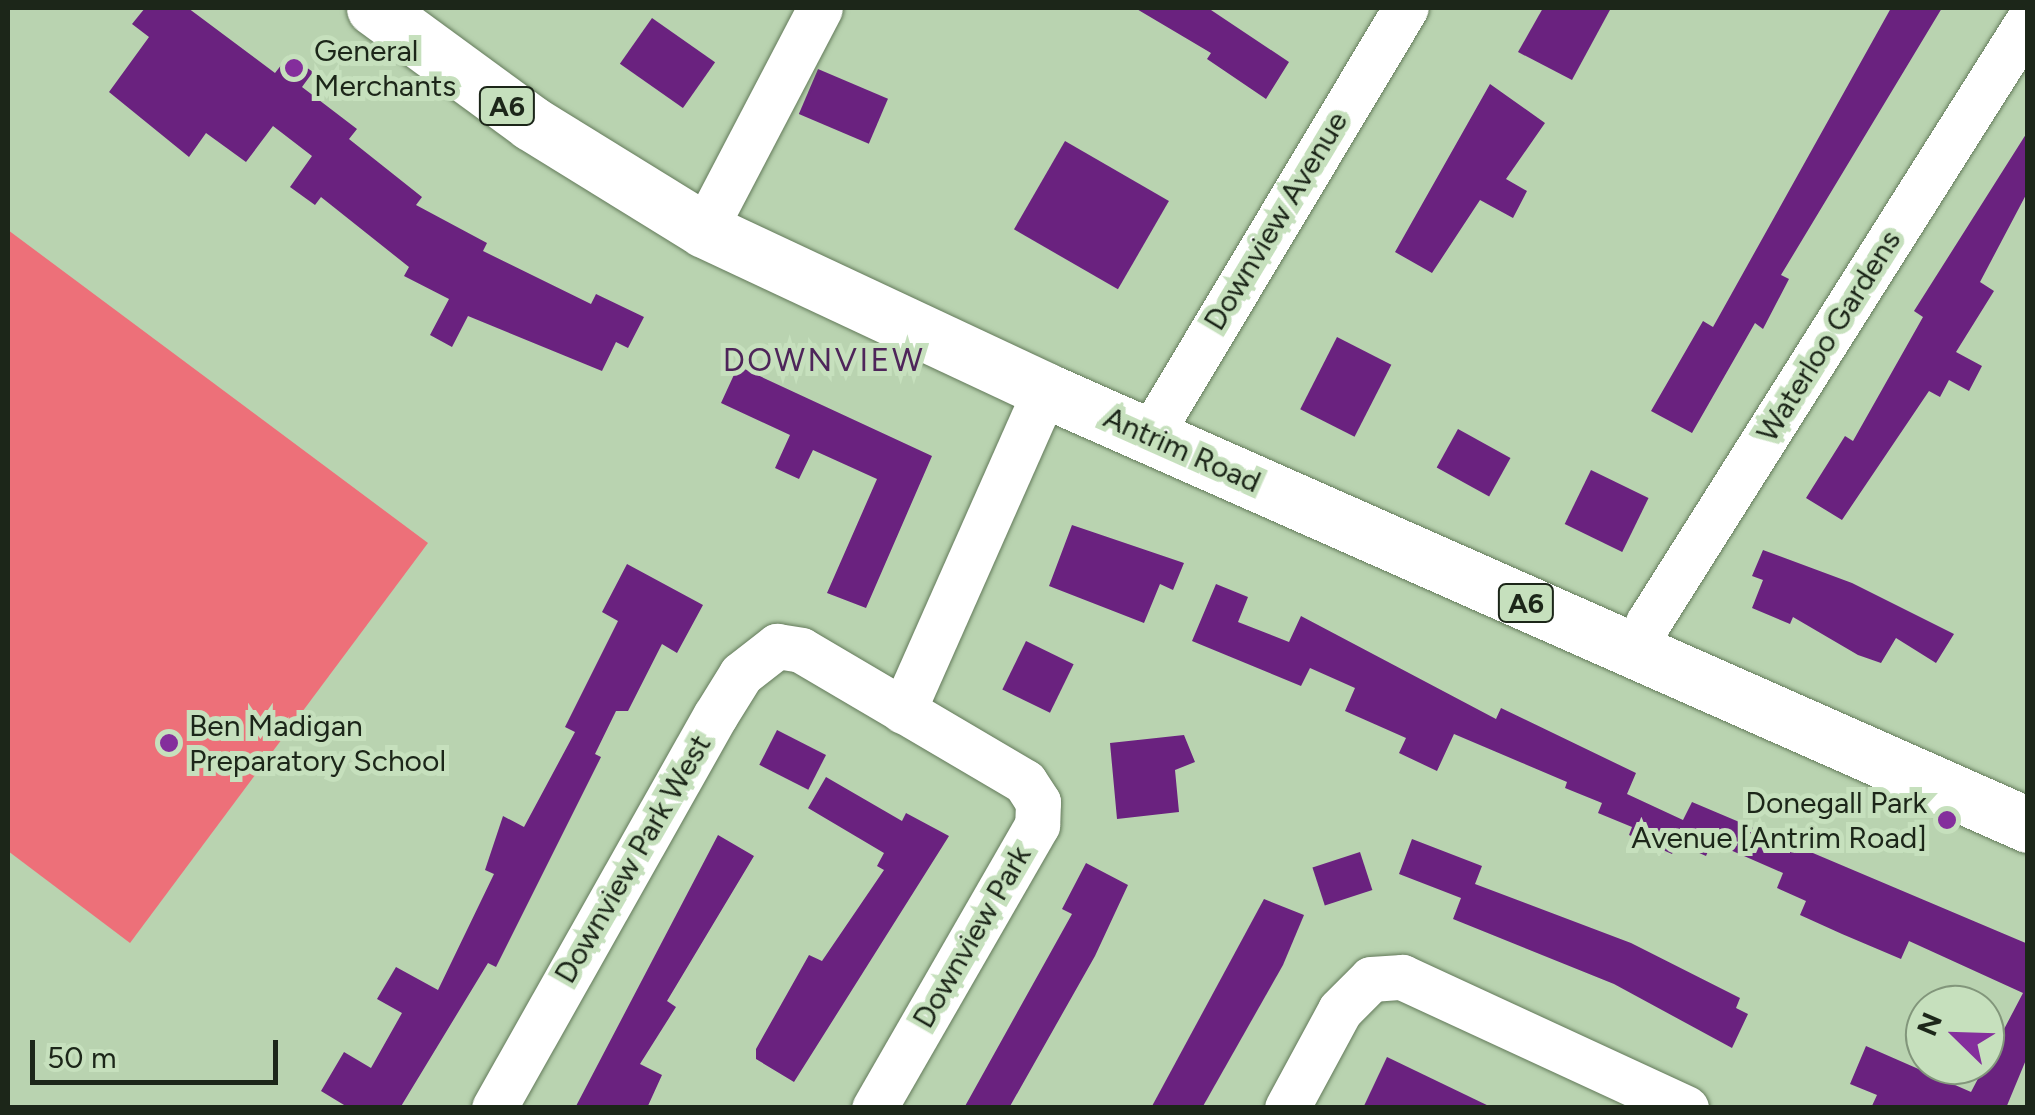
<!DOCTYPE html>
<html>
<head>
<meta charset="utf-8">
<style>
	body { margin:0 }
	#map { position:relative; width:2035px; height:1115px; overflow:hidden; background:#b9d3b0; font-family:Figtree,sans-serif }
	div>[style] { position:absolute }
	.green>* { inset:0; background:#ed7079 }
	.building>* { inset:0; background:#6a227f; transform-origin:0 0 }
	.roads { filter:drop-shadow(0 0 2px #637a5a) drop-shadow(0 0 2px #637a5a) }
	.minor>* { height:45px; margin:-22.5px; padding:0 22.5px; transform-origin:22.5px; border-radius:22.5px; background:#fff }
	.major>* { height:55px; margin:-27.5px; padding:0 27.5px; transform-origin:27.5px; border-radius:27.5px; background:#fff }
	.dots>* { width:28px; height:28px; translate:-50% -50%; box-sizing:border-box; border:5px solid #c6e0bd; border-radius:50% }
	span { translate:-50% -50%; white-space:nowrap; text-align:center; line-height:1.15; -webkit-text-stroke:10px #c6e0bd; paint-order:stroke }
	.shield-label span { padding:2px 8px; background:#c6e0bd; border:2px solid; border-radius:8px; -webkit-text-stroke-width:0 }
	.shield-label { font-size:28px; color:#1c2619; font-weight:700 }
	.poi-label { font-size:30px; color:#1c2619 }
	.left { translate:0 -50%; text-align:left }
	.right { translate:-100% -50%; text-align:right }
	.street-label { font-size:30px; color:#1c2619 }
	.neighbourhood-label { font-size:32px; color:#4e255a; letter-spacing:2.5px }
	.frame { position:absolute; inset:0; border:10px solid #1c2619; pointer-events:none }
	.north { position:absolute; left:1905px; top:985px; width:100px; height:100px; box-sizing:border-box; background:#c6e0bd; border:2px solid #82967b; border-radius:50%; rotate:293deg; font-size:28px; font-weight:700; line-height:40px; text-align:center; color:#1c2619 }
	.north::after { content:''; display:block; margin:auto; width:35px; height:45px; background:#842e9c; clip-path:polygon(50% 0,100% 100%,50% 72%,0 100%) }
	.scale { position:absolute; left:30px; top:1040px; width:248px; height:45px; box-sizing:border-box; border:5px solid #1c2619; border-top:0; padding-left:12px; font-size:30px; line-height:35px; white-space:nowrap; color:#1c2619; -webkit-text-stroke:8px #c6e0bd; paint-order:stroke }
</style>
</head>
<body>
<div id="map">
	<div class="green">
		<i style="clip-path:polygon(8px 230px,428px 543px,130px 943px,8px 851px)"></i>
	</div>
	<div class="building">
		<i style="clip-path:polygon(145px 8px,188px 8px,275px 73px,289px 55px,313px 72px,302px 87px,357px 129px,349px 139px,422px 197px,416px 205px,487px 243px,483px 251px,591px 304px,596px 294px,644px 317px,628px 348px,616px 342px,602px 371px,468px 316px,452px 347px,430px 335px,449px 299px,404px 276px,409px 267px,321px 197px,315px 205px,290px 187px,312px 156px,273px 126px,246px 162px,206px 133px,189px 157px,109px 92px,149px 37px,132px 24px)"></i>
		<i style="clip-path:polygon(1135px 8px,1208px 8px,1289px 62px,1266px 99px,1207px 59px,1211px 53px)"></i>
		<i style="clip-path:polygon(1543px 8px,1611px 8px,1572px 80px,1518px 52px)"></i>
		<i style="clip-path:polygon(1891px 8px,1942px 8px,1781px 275px,1789px 279px,1763px 329px,1755px 323px,1692px 433px,1651px 411px,1703px 321px,1713px 327px)"></i>
		<i style="left:652px;top:18px;width:77px;height:56px;rotate:35deg"></i>
		<i style="left:818px;top:69px;width:76px;height:49px;rotate:23deg"></i>
		<i style="clip-path:polygon(1490px 84px,1545px 123px,1506px 179px,1527px 191px,1513px 218px,1480px 200px,1432px 273px,1395px 252px)"></i>
		<i style="clip-path:polygon(2028px 131px,2028px 191px,1980px 282px,1994px 291px,1956px 352px,1982px 366px,1969px 391px,1949px 380px,1940px 397px,1929px 391px,1842px 520px,1806px 498px,1845px 436px,1853px 441px,1923px 317px,1914px 311px)"></i>
		<i style="left:1065px;top:141px;width:120px;height:102px;rotate:30deg"></i>
		<i style="left:1337px;top:337px;width:61px;height:81px;rotate:27deg"></i>
		<i style="clip-path:polygon(738px 366px,932px 456px,866px 608px,827px 593px,877px 479px,813px 450px,799px 479px,775px 468px,790px 435px,721px 403px)"></i>
		<i style="left:1458px;top:429px;width:60px;height:44px;rotate:29deg"></i>
		<i style="left:1591px;top:470px;width:64px;height:60px;rotate:26deg"></i>
		<i style="clip-path:polygon(1072px 525px,1184px 563px,1173px 590px,1160px 584px,1144px 623px,1049px 586px)"></i>
		<i style="clip-path:polygon(1763px 550px,1852px 583px,1954px 634px,1936px 663px,1896px 638px,1881px 663px,1858px 655px,1793px 617px,1790px 624px,1752px 608px,1763px 580px,1752px 576px)"></i>
		<i style="clip-path:polygon(627px 564px,703px 605px,677px 653px,662px 644px,628px 711px,616px 711px,595px 754px,601px 757px,496px 967px,488px 963px,400px 1108px,349px 1108px,321px 1091px,344px 1052px,371px 1068px,402px 1013px,377px 999px,396px 967px,438px 990px,494px 874px,485px 870px,503px 816px,524px 827px,575px 732px,565px 727px,618px 621px,602px 612px)"></i>
		<i style="clip-path:polygon(1216px 584px,1248px 597px,1238px 622px,1289px 642px,1301px 616px,1496px 719px,1501px 708px,1636px 773px,1627px 794px,1683px 820px,1692px 802px,2028px 944px,2028px 1055px,2006px 1108px,1871px 1108px,1877px 1095px,1850px 1084px,1866px 1046px,1971px 1092px,2023px 993px,1909px 941px,1901px 959px,1842px 934px,1800px 915px,1806px 901px,1777px 888px,1783px 873px,1712px 842px,1706px 856px,1677px 843px,1672px 854px,1629px 835px,1632px 827px,1598px 813px,1602px 803px,1565px 788px,1567px 782px,1454px 734px,1437px 771px,1399px 753px,1406px 738px,1345px 711px,1355px 688px,1310px 668px,1301px 686px,1192px 641px)"></i>
		<i style="left:1026px;top:641px;width:53px;height:54px;rotate:26deg"></i>
		<i style="left:777px;top:730px;width:55px;height:39px;rotate:27deg"></i>
		<i style="clip-path:polygon(1184px 735px,1195px 762px,1175px 770px,1179px 812px,1117px 819px,1110px 743px)"></i>
		<i style="clip-path:polygon(826px 777px,902px 821px,906px 813px,949px 836px,794px 1082px,756px 1059px,756px 1049px,809px 955px,822px 961px,884px 870px,877px 866px,884px 853px,808px 808px)"></i>
		<i style="clip-path:polygon(718px 835px,754px 856px,667px 1001px,676px 1007px,640px 1064px,662px 1075px,647px 1108px,575px 1108px)"></i>
		<i style="clip-path:polygon(1412px 839px,1482px 866px,1475px 884px,1631px 943px,1740px 998px,1736px 1008px,1748px 1014px,1732px 1048px,1614px 984px,1453px 919px,1461px 898px,1399px 874px)"></i>
		<i style="left:1360px;top:852px;width:40px;height:50px;rotate:72deg"></i>
		<i style="clip-path:polygon(1086px 863px,1128px 885px,1095px 956px,1009px 1108px,964px 1108px,1072px 914px,1062px 909px)"></i>
		<i style="clip-path:polygon(1264px 899px,1304px 915px,1283px 965px,1202px 1108px,1151px 1108px)"></i>
		<i style="clip-path:polygon(1387px 1057px,1493px 1108px,1363px 1108px)"></i>
	</div>
	<div class="roads">
		<div class="minor">
			<i style="left:704px;top:230px;width:250px;rotate:-62.4deg"></i>
			<i style="left:1150px;top:435px;width:498px;rotate:-59.1deg"></i>
			<i style="left:1637px;top:653px;width:32px;rotate:-70deg"></i>
			<i style="left:1648px;top:623px;width:712px;rotate:-57.74deg"></i>
			<i style="left:903px;top:711px;width:351px;rotate:-66.1deg"></i>
			<i style="left:494px;top:1108px;width:450px;rotate:-60.6deg"></i>
			<i style="left:715px;top:716px;width:49px;rotate:-58.2deg"></i>
			<i style="left:741px;top:674px;width:46px;rotate:-37.9deg"></i>
			<i style="left:777px;top:646px;width:24px;rotate:9deg"></i>
			<i style="left:801px;top:650px;width:260px;rotate:30.5deg"></i>
			<i style="left:1025px;top:782px;width:24px;rotate:57deg"></i>
			<i style="left:1038px;top:802px;width:23px;rotate:92deg"></i>
			<i style="left:1037px;top:825px;width:327px;rotate:119.9deg"></i>
			<i style="left:1287px;top:1108px;width:111px;rotate:-61.6deg"></i>
			<i style="left:1340px;top:1010px;width:44px;rotate:-45deg"></i>
			<i style="left:1371px;top:979px;width:31px;rotate:-4deg"></i>
			<i style="left:1402px;top:977px;width:313px;rotate:24.8deg"></i>
		</div>
		<div class="major">
			<i style="left:374px;top:8px;width:195px;rotate:36.2deg"></i>
			<i style="left:531px;top:123px;width:203px;rotate:31.7deg"></i>
			<i style="left:704px;top:230px;width:377px;rotate:25.1deg"></i>
			<i style="left:1045px;top:390px;width:1075px;rotate:23.87deg"></i>
		</div>
	</div>
	<div class="dots">
		<i style="left:294px;top:68px;background:#842e9c"></i>
		<i style="left:169px;top:743px;background:#842e9c"></i>
		<i style="left:1947px;top:820px;background:#842e9c"></i>
	</div>
	<div class="shield-label">
		<span style="left:507px;top:106px">A6</span>
		<span style="left:1526px;top:603px">A6</span>
	</div>
	<div class="poi-label">
		<span class="left" style="left:314px;top:68px">General<br>Merchants</span>
		<span class="left" style="left:189px;top:743px">Ben Madigan<br>Preparatory School</span>
		<span class="right" style="left:1927px;top:820px">Donegall Park<br>Avenue [Antrim Road]</span>
	</div>
	<div class="street-label">
		<span style="left:1276px;top:221px;rotate:-59deg">Downview Avenue</span>
		<span style="left:1829px;top:336px;rotate:-58deg">Waterloo Gardens</span>
		<span style="left:1182px;top:450px;rotate:24deg">Antrim Road</span>
		<span style="left:633px;top:859px;rotate:-60deg">Downview Park West</span>
		<span style="left:972px;top:937px;rotate:-60deg">Downview Park</span>
	</div>
	<div class="neighbourhood-label">
		<span style="left:824px;top:360px">DOWNVIEW</span>
	</div>
	<div class="frame"></div>
	<div class="north">N</div>
	<div class="scale">50 m</div>
</div>
</body>
</html>
